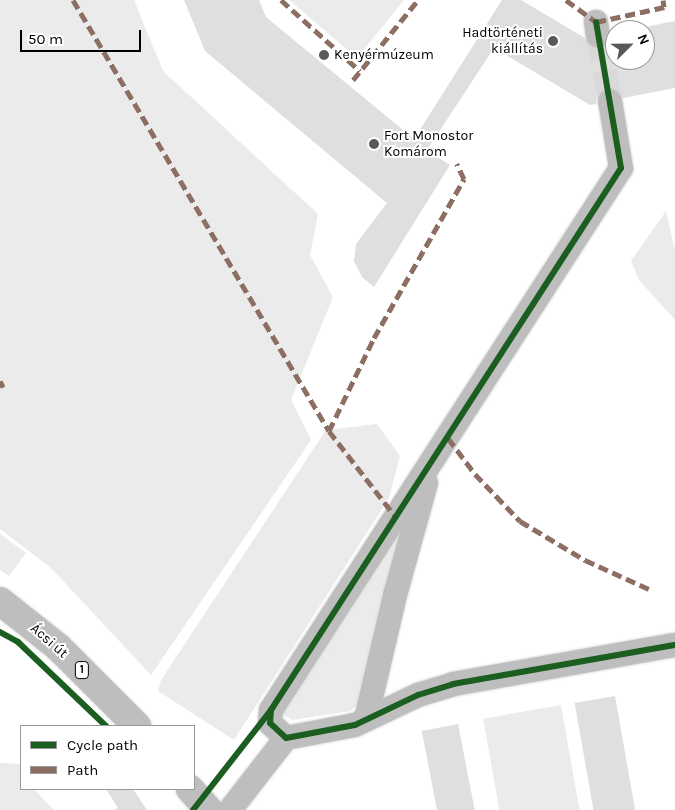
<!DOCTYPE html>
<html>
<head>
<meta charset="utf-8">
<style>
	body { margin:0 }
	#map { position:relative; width:675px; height:810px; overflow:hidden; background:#fff; font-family:Karla,sans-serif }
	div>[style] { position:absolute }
	.green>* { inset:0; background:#ebebeb; transform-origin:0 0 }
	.building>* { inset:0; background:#dfdfdf; transform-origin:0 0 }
	.minor-tunnel>* { height:24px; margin-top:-12px; transform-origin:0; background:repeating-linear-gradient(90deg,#d9d9d9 0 24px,transparent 0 36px) }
	.roads { filter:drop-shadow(0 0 1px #dbdbdb) drop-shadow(0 0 1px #dbdbdb) }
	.minor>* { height:24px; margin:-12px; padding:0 12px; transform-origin:12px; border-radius:12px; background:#bebebe }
	.major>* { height:28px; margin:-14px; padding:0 14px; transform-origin:14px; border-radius:14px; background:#bebebe }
	.quiet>* { height:5px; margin-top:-2.5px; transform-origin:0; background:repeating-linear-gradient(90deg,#8d6e63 0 10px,transparent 0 15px) }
	.cycleway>* { height:6px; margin:-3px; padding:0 3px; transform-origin:3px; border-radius:3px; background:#1b5e20 }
	.dots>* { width:14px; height:14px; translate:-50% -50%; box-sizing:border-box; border:2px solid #fff; border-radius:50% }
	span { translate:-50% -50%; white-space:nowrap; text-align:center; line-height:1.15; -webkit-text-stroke:4px #fff; paint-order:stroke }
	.shield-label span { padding:1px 4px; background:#fff; border:1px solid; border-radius:4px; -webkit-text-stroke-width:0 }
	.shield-label { font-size:12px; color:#000; font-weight:700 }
	.poi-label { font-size:14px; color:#000 }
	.right { translate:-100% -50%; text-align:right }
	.left { translate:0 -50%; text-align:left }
	.street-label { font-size:14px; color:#000 }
	.legend { position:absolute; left:20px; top:725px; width:175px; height:65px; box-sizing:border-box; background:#fff; border:1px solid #999; margin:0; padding:6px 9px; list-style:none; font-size:15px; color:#000 }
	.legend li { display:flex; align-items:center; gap:10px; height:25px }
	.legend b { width:25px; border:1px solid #999 }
	.north { position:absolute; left:605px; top:20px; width:50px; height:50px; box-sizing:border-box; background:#fff; border:1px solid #999; border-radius:50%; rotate:67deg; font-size:14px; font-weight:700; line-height:20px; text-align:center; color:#000 }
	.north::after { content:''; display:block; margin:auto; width:18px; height:22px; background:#595959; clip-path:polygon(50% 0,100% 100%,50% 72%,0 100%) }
	.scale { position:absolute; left:20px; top:30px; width:121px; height:22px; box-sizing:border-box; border:2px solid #000; border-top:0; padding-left:6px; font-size:15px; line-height:18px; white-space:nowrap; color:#000; -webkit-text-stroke:4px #fff; paint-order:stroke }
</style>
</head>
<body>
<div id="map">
	<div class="green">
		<i style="clip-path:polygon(0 0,134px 0,163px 71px,318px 214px,310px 255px,333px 297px,291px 400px,311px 440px,151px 675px,51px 568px,0 529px)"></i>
		<i style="clip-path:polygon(289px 0,404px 0,357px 58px)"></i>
		<i style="clip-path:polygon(666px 211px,675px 251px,675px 320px,639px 280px,631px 261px)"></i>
		<i style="clip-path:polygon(377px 424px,400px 456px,389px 498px,234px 740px,158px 691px,161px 680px,326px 430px)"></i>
		<i style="clip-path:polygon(392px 532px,405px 534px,361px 703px,350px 711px,293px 720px,279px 713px)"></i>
		<i style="clip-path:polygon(0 534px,26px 553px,9px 576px,0 570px)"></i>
		<i style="left:561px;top:705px;width:107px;height:79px;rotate:80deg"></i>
		<i style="clip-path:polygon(0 763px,21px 764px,21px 789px,34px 789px,54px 810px,0 810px)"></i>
	</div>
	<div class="building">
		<i style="clip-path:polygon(184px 0,259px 0,266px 17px,414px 139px,502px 0,521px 0,585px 38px,593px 49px,606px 47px,611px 33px,615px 33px,615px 60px,645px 60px,645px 27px,675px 21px,675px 88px,623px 98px,615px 88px,607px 88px,597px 96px,596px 104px,590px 105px,494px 48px,427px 150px,450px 165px,374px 287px,362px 277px,354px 261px,356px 244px,387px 203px,205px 51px)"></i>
		<i style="left:615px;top:696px;width:116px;height:41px;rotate:80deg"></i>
		<i style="left:458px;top:724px;width:88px;height:37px;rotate:79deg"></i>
		<i style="clip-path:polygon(106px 789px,133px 789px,147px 810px,114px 810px,118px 808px)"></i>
	</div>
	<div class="minor-tunnel">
		<i style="left:598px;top:36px;width:66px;rotate:79.5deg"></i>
	</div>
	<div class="roads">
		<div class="minor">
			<i style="left:596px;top:22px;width:14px;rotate:82deg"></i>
			<i style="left:366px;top:719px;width:127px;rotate:-76.8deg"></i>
			<i style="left:395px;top:595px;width:116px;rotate:-74.5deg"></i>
			<i style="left:286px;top:738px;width:22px;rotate:-137deg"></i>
			<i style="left:270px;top:723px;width:13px;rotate:-86deg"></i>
			<i style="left:271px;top:710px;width:645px;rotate:-57.15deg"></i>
			<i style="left:621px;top:168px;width:68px;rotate:-99.3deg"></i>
			<i style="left:230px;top:810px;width:91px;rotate:-52.1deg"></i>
			<i style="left:286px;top:738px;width:70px;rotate:-10.7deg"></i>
			<i style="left:355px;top:725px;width:70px;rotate:-25.5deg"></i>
			<i style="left:418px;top:695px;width:37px;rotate:-17deg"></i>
			<i style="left:453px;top:684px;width:225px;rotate:-10deg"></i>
		</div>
		<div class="major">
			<i style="left:0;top:601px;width:74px;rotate:38.4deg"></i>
			<i style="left:58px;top:647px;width:112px;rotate:45deg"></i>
			<i style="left:190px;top:789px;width:28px;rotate:48deg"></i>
		</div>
	</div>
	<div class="quiet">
		<i style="left:73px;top:0;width:501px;rotate:59.29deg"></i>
		<i style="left:329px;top:431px;width:108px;rotate:52.2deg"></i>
		<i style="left:281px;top:0;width:106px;rotate:41.9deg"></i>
		<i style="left:566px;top:0;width:37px;rotate:36deg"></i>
		<i style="left:596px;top:22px;width:70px;rotate:-12.4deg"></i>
		<i style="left:664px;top:7px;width:7px;rotate:-98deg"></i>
		<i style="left:353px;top:80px;width:103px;rotate:-50.9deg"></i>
		<i style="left:0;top:381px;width:7px;rotate:63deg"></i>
		<i style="left:329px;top:431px;width:103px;rotate:-64.2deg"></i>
		<i style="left:374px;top:338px;width:183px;rotate:-60.5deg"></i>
		<i style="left:464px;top:179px;width:17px;rotate:-115deg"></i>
		<i style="left:448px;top:438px;width:45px;rotate:53.1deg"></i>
		<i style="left:475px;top:474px;width:65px;rotate:46.2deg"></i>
		<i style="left:520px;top:521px;width:76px;rotate:31deg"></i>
		<i style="left:585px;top:560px;width:72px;rotate:24.4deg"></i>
	</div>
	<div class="cycleway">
		<i style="left:0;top:632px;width:21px;rotate:29deg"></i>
		<i style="left:18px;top:642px;width:122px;rotate:43.7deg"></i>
		<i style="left:271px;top:710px;width:13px;rotate:94deg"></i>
		<i style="left:270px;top:723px;width:22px;rotate:43deg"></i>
		<i style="left:286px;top:738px;width:70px;rotate:-10.7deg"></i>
		<i style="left:355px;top:725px;width:70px;rotate:-25.5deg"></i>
		<i style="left:418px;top:695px;width:37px;rotate:-17deg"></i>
		<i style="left:453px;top:684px;width:225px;rotate:-10deg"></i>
		<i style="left:193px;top:810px;width:127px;rotate:-52deg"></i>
		<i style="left:271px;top:710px;width:645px;rotate:-57.15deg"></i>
		<i style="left:621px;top:168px;width:148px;rotate:-99.7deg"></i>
	</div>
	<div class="dots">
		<i style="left:553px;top:41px;background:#595959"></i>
		<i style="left:324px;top:55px;background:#595959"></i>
		<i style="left:374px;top:144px;background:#595959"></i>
	</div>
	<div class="shield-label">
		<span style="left:82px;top:670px">1</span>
	</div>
	<div class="poi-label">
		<span class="right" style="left:543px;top:41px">Hadtörténeti<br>kiállítás</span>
		<span class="left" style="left:334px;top:55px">Kenyérmúzeum</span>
		<span class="left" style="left:384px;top:144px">Fort Monostor<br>Komárom</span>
	</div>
	<div class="street-label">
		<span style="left:49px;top:641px;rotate:41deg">Ácsi út</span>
	</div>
	<ul class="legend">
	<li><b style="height:6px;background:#1b5e20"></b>Cycle path</li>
	<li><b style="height:6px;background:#8d6e63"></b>Path</li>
	</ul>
	<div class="north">N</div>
	<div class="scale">50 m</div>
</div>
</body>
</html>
